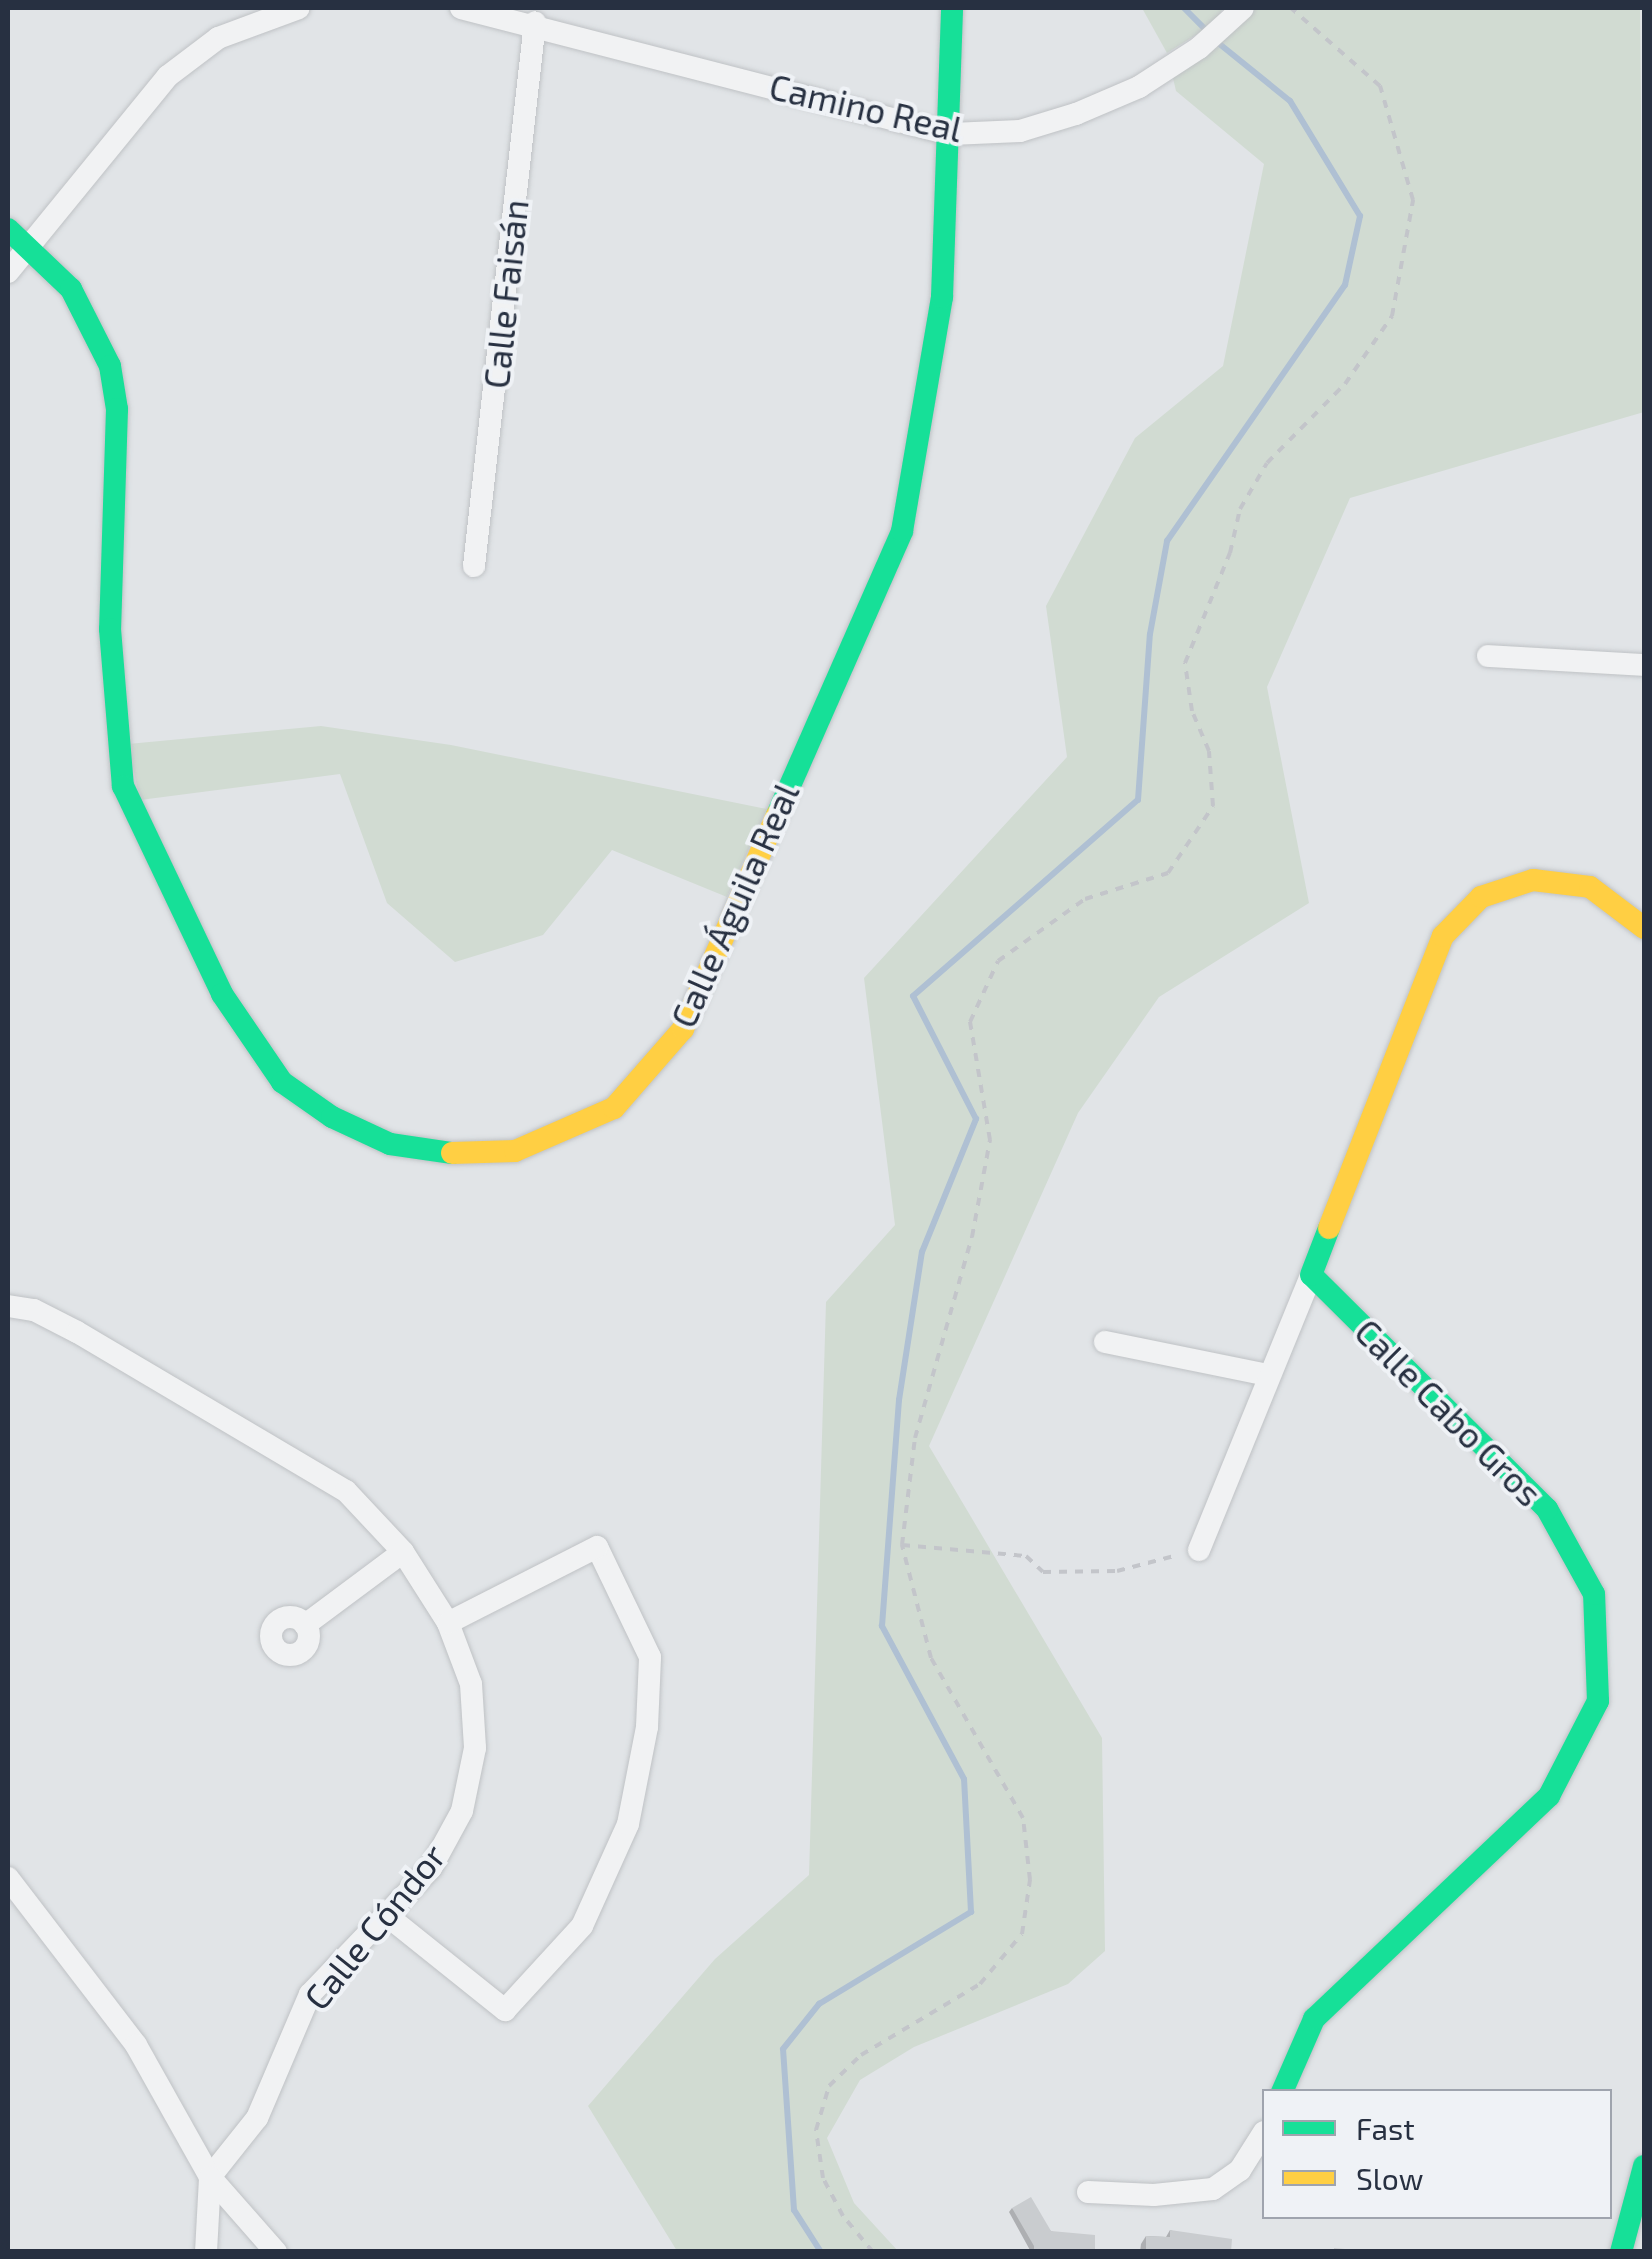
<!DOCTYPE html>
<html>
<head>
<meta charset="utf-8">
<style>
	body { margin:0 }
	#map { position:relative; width:1652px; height:2259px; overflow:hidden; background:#e1e4e7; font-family:"Exo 2",sans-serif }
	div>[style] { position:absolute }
	.green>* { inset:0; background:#d1dbd2 }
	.stream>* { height:6px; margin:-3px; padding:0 3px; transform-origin:3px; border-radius:3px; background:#afc0d3 }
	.path>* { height:4px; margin-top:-2px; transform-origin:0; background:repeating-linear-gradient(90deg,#c3c5ca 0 8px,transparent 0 16px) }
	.roads { filter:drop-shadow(0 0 2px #bfc2c5) drop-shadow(0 0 2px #bfc2c5) }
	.street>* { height:22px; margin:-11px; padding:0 11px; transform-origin:11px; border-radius:11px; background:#f1f2f3 }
	.street>.ring { margin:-11px; padding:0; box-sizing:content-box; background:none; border:22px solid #f1f2f3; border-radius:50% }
	.fast>* { height:22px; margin:-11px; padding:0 11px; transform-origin:11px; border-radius:11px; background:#16e098 }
	.slow>* { height:22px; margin:-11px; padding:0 11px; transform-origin:11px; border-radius:11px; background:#ffcf43 }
	.wall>* { inset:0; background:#adafb2 }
	.building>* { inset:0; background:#c9cccf }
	span { translate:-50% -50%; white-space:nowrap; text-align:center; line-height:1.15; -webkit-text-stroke:8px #eff2f6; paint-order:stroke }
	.street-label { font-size:35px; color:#273041 }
	.frame { position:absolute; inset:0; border:10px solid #273041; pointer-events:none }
	.legend { position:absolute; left:1262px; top:2089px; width:350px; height:130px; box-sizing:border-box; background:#eff2f6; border:2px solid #9fa4ae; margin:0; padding:12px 18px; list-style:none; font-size:30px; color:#273041 }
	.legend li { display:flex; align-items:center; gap:20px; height:50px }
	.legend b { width:50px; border:2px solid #9fa4ae }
</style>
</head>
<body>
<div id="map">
	<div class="green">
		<i style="clip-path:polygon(1142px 8px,1223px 8px,1215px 23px,1167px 53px)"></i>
		<i style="clip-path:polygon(1251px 8px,1640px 8px,1644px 412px,1350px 498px,1267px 687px,1309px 903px,1159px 997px,1078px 1113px,929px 1446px,1102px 1738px,1105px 1951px,1068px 1984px,914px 2047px,860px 2080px,827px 2138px,854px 2203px,898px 2251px,677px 2251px,588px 2106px,715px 1959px,809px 1875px,826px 1302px,895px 1225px,864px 978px,1067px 757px,1046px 606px,1135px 438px,1223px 366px,1264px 164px,1176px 91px,1173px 78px)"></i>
		<i style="clip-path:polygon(321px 726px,451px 745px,767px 809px,727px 897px,612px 850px,543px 935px,455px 962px,387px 903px,340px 774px,140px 800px,128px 744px)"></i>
	</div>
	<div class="stream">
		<i style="left:1184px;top:8px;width:34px;rotate:45deg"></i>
		<i style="left:821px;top:2252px;width:50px;rotate:-122.7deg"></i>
		<i style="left:794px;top:2210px;width:161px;rotate:-93.9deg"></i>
		<i style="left:783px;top:2049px;width:58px;rotate:-51.3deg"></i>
		<i style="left:819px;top:2004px;width:178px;rotate:-31.2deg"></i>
		<i style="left:971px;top:1912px;width:133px;rotate:-93deg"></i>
		<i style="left:964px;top:1779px;width:174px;rotate:-118.2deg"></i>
		<i style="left:882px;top:1626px;width:227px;rotate:-85.7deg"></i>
		<i style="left:899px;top:1400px;width:150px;rotate:-81.2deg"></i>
		<i style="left:922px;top:1252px;width:144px;rotate:-67.9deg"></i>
		<i style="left:976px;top:1119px;width:138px;rotate:-117.1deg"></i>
		<i style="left:913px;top:996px;width:298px;rotate:-41.1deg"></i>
		<i style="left:1138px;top:800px;width:166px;rotate:-85.9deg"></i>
		<i style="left:1150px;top:634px;width:95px;rotate:-79.6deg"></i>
		<i style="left:1167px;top:541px;width:312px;rotate:-55.2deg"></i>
		<i style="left:1345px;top:285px;width:71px;rotate:-77.7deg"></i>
		<i style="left:1360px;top:216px;width:135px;rotate:-121.3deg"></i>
		<i style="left:1290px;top:101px;width:95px;rotate:-141deg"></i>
	</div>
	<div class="path">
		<i style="left:902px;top:1545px;width:124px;rotate:5.1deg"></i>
		<i style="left:1026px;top:1556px;width:23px;rotate:43deg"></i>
		<i style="left:1043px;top:1572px;width:74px;rotate:-0.8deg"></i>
		<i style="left:1117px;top:1571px;width:63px;rotate:-14.7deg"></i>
		<i style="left:873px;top:2252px;width:47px;rotate:-129.8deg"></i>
		<i style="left:843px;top:2216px;width:43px;rotate:-117.8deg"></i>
		<i style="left:823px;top:2178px;width:49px;rotate:-98.3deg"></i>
		<i style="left:816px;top:2130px;width:46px;rotate:-73.5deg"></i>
		<i style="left:829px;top:2086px;width:45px;rotate:-44.1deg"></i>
		<i style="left:861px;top:2055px;width:139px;rotate:-30.8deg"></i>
		<i style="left:980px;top:1984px;width:65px;rotate:-50deg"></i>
		<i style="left:1022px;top:1934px;width:55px;rotate:-81.6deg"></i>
		<i style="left:1030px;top:1880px;width:62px;rotate:-96.4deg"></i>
		<i style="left:1023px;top:1818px;width:185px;rotate:-119.9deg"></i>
		<i style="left:931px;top:1658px;width:117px;rotate:-104.4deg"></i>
		<i style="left:902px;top:1545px;width:108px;rotate:-83.1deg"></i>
		<i style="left:915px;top:1438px;width:209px;rotate:-74.2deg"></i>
		<i style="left:972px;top:1237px;width:99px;rotate:-79.5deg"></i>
		<i style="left:990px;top:1140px;width:120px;rotate:-99.6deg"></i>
		<i style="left:970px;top:1022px;width:67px;rotate:-65.3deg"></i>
		<i style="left:998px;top:961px;width:107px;rotate:-35.5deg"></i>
		<i style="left:1085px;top:899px;width:87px;rotate:-17.4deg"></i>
		<i style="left:1168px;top:873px;width:81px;rotate:-56.1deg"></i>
		<i style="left:1213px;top:806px;width:55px;rotate:-94.2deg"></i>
		<i style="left:1209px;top:751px;width:43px;rotate:-113deg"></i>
		<i style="left:1192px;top:711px;width:49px;rotate:-98.3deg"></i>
		<i style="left:1185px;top:663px;width:119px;rotate:-67.8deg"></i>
		<i style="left:1230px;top:553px;width:45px;rotate:-77.2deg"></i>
		<i style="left:1240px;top:509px;width:53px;rotate:-59.6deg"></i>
		<i style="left:1267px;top:463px;width:111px;rotate:-45.4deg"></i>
		<i style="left:1345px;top:384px;width:83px;rotate:-55.3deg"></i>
		<i style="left:1392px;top:316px;width:118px;rotate:-79.7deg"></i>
		<i style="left:1413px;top:200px;width:119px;rotate:-106.1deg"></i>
		<i style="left:1380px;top:86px;width:118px;rotate:-138.8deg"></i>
	</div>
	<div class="roads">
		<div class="street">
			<i style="left:461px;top:8px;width:505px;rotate:14.45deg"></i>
			<i style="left:950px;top:134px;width:70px;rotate:-2.5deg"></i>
			<i style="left:1020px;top:131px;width:59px;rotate:-16.9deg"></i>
			<i style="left:1076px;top:114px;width:69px;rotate:-23.2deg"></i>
			<i style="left:1139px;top:87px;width:72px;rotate:-33deg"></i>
			<i style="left:1199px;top:48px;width:59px;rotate:-42.3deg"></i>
			<i style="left:8px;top:272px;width:253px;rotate:-50.8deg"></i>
			<i style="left:168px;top:76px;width:63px;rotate:-37.2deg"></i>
			<i style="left:218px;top:38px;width:86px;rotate:-20.3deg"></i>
			<i style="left:474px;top:566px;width:547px;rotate:-83.6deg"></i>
			<i style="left:1488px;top:656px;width:156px;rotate:3.3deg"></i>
			<i style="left:8px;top:1306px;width:26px;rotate:9deg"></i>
			<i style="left:34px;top:1310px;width:48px;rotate:27.1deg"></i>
			<i style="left:77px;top:1332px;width:312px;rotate:30.6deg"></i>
			<i style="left:346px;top:1491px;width:83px;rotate:46.9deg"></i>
			<i style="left:403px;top:1552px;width:84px;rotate:57.6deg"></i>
			<i style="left:448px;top:1623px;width:65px;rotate:69.3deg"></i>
			<i style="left:471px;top:1684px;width:64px;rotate:86.4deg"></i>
			<i style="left:475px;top:1748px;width:64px;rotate:101.7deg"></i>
			<i style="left:462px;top:1811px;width:65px;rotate:118.5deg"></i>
			<i style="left:431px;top:1868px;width:175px;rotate:133.8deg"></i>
			<i style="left:310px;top:1994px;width:135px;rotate:113.1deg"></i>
			<i style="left:257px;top:2118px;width:75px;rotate:128.5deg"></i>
			<i style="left:1105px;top:1342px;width:165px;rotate:11.5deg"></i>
			<i style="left:1199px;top:1550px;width:297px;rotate:-67.8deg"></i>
			<i class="ring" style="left:271px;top:1617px;width:16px;height:16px"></i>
			<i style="left:305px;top:1625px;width:122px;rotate:-36.7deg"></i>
			<i style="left:8px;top:1878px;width:210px;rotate:52.5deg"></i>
			<i style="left:136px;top:2045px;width:151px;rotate:60.7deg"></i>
			<i style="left:210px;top:2177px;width:100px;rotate:48.7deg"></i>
			<i style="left:385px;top:1914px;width:154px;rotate:38.7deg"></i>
			<i style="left:505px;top:2010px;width:114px;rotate:-47.5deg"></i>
			<i style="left:582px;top:1926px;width:112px;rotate:-65.7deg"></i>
			<i style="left:628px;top:1824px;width:99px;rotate:-78.9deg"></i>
			<i style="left:647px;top:1727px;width:70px;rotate:-87.5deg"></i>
			<i style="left:650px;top:1657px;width:122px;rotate:-115.7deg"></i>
			<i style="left:597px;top:1547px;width:167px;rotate:153deg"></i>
			<i style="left:1088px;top:2192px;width:66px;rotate:2.6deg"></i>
			<i style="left:1154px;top:2195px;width:59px;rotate:-5.8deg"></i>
			<i style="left:1213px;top:2189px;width:33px;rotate:-35deg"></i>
			<i style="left:1240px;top:2170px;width:45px;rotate:-57.7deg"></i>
			<i style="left:206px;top:2252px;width:75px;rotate:-86.9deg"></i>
		</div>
		<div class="fast">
			<i style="left:8px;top:229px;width:87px;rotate:43.6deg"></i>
			<i style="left:71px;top:289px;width:86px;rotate:63.1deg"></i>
			<i style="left:110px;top:366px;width:44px;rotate:80.8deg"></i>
			<i style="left:117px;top:409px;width:220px;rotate:91.8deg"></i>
			<i style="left:110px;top:629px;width:158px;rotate:85.3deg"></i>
			<i style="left:123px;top:786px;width:230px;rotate:64.5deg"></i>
			<i style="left:222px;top:994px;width:107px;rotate:55.7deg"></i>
			<i style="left:282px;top:1082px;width:61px;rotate:35deg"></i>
			<i style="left:332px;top:1117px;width:64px;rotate:25deg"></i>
			<i style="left:390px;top:1144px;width:63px;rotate:8.3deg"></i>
			<i style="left:777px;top:815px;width:310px;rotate:-66.2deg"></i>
			<i style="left:902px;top:531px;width:237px;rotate:-80.3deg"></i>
			<i style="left:942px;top:297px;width:289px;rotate:-88deg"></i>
			<i style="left:1282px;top:2092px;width:80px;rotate:-66.3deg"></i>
			<i style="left:1314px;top:2019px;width:324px;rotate:-43.5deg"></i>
			<i style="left:1549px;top:1796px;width:107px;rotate:-62.7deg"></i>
			<i style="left:1598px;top:1701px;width:107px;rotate:-92.1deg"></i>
			<i style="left:1594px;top:1594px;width:97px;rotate:-118.9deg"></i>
			<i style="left:1547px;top:1509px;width:332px;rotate:-135.2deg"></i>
			<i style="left:1311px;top:1275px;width:50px;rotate:-69deg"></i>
			<i style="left:1621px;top:2252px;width:89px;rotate:-75deg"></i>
		</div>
		<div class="slow">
			<i style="left:452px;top:1153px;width:63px;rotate:-1.8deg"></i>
			<i style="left:515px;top:1151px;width:108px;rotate:-23.5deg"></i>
			<i style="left:614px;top:1108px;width:105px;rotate:-48.9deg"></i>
			<i style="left:683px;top:1029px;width:234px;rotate:-66.3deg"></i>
			<i style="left:1329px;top:1228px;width:313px;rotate:-68.7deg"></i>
			<i style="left:1443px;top:936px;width:54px;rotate:-45.7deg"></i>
			<i style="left:1481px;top:897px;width:55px;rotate:-18.1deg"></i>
			<i style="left:1533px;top:880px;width:57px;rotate:7deg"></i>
			<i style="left:1590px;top:887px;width:68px;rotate:37.2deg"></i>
		</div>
	</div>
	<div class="wall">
		<i style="clip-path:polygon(1012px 2208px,1051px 2231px,1095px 2250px,1094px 2252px,1031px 2252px,1009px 2212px)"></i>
		<i style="clip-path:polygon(1170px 2230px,1231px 2252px,1140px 2252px,1141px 2244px,1146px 2236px,1166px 2237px)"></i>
	</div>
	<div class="building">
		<i style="clip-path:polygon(1031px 2197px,1051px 2231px,1095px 2235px,1095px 2250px,1034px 2252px,1034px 2246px,1012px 2208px)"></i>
		<i style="clip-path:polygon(1170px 2230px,1232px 2239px,1231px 2252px,1146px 2252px,1146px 2236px,1170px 2237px)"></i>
		<i style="clip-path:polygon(1334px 2248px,1378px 2252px,1334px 2252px)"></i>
	</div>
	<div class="street-label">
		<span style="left:866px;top:107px;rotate:13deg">Camino Real</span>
		<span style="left:505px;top:294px;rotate:-84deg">Calle Faisán</span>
		<span style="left:734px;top:905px;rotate:-66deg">Calle Águila Real</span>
		<span style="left:1449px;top:1412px;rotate:45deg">Calle Cabo Gros</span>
		<span style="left:374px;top:1926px;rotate:-51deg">Calle Cóndor</span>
	</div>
	<div class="frame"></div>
	<ul class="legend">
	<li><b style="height:12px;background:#16e098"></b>Fast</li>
	<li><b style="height:12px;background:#ffcf43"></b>Slow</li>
	</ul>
</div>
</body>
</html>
